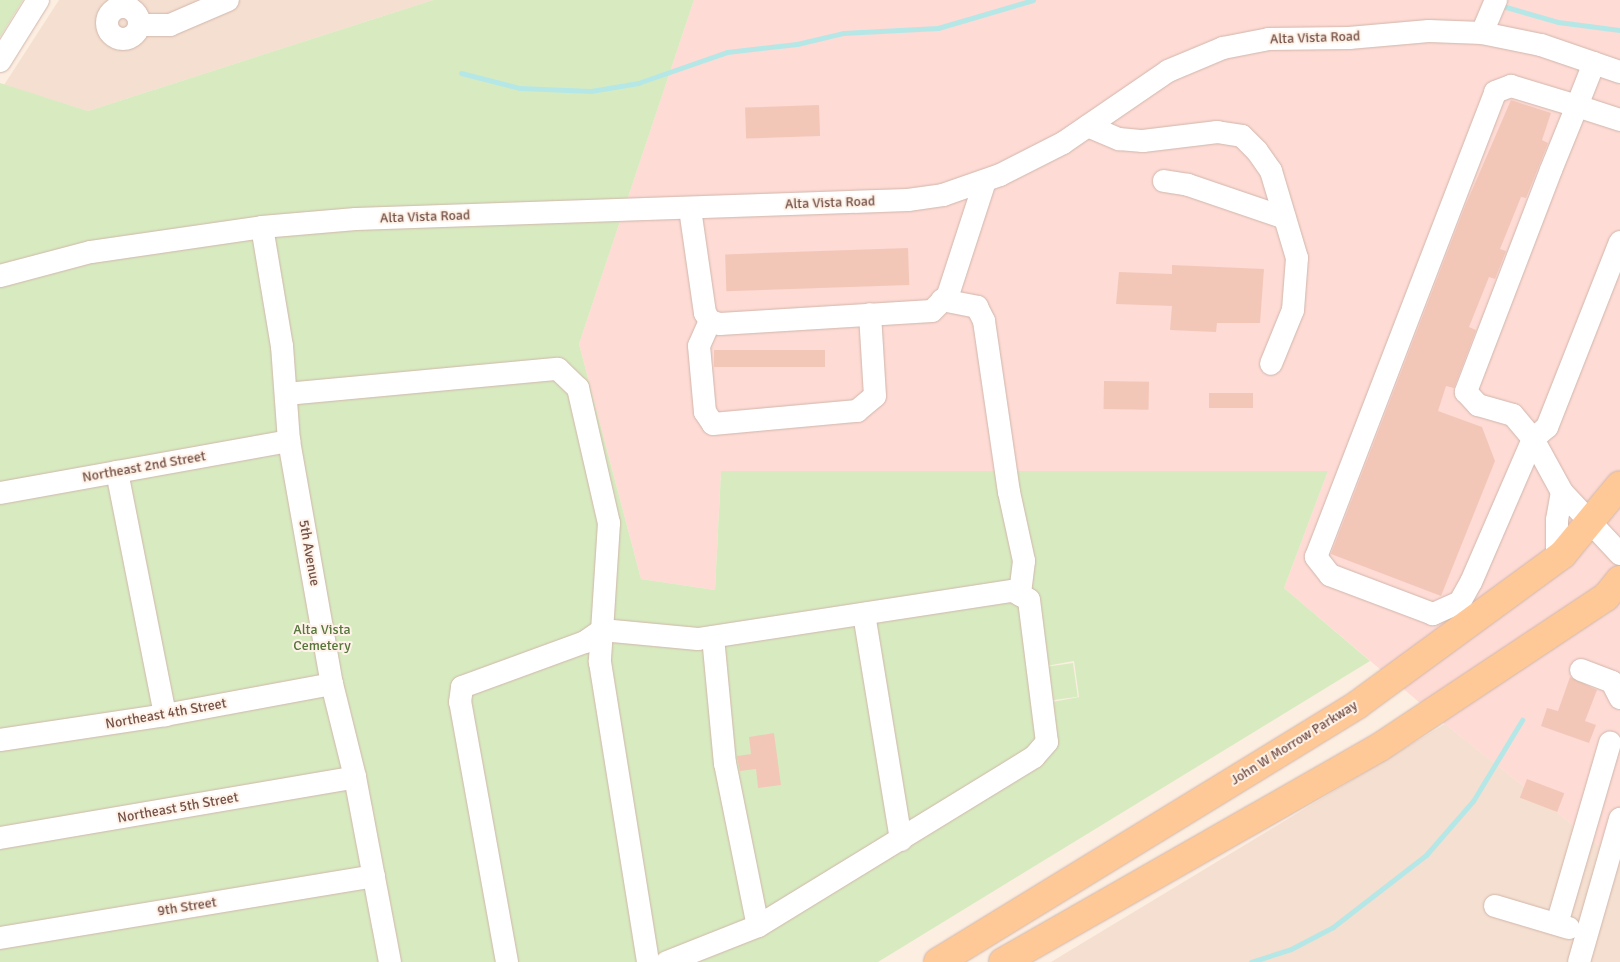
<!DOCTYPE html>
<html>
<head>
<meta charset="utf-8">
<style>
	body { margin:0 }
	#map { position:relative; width:1620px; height:962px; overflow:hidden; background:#fdeee2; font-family:Signika,sans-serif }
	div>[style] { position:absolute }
	.residential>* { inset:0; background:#f5dfd0 }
	.commercial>* { inset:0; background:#fedbd5 }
	.green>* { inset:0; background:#d8ebc0; transform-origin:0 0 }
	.stream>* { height:5px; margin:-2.5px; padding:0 2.5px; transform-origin:2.5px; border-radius:2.5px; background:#b6e7e7 }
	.building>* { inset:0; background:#f3c7b8; transform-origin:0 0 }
	.roads { filter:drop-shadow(0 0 1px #d0b6ab) drop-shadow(0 0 1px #d0b6ab) }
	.minor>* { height:22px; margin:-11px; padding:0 11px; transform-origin:11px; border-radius:11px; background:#fff }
	.minor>.ring { margin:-11px; padding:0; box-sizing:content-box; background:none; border:22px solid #fff; border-radius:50% }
	.major>* { height:28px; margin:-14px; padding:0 14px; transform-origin:14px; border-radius:14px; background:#fec997 }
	span { translate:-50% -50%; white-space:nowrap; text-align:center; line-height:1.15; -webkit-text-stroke:4px #fff3e9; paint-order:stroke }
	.street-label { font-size:14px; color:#755147 }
	.park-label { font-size:14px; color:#56763c }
</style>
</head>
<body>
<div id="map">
	<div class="residential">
		<i style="clip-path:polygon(59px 0,433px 0,88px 111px,4px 85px)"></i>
		<i style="clip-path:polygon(1445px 724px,1602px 848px,1620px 850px,1620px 962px,1051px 962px)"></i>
	</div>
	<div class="commercial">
		<i style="clip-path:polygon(694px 0,1620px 0,1620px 850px,1602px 848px,1445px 724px,1284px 588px,1328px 471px,721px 471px,715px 590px,641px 579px,579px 344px)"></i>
	</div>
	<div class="green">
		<i style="clip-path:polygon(0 0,23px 0,0 37px)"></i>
		<i style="clip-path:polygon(evenodd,433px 0,694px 0,579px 344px,641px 579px,715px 590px,721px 471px,1328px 471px,1284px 588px,1370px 661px,878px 962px,0 962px,0 83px,88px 111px,433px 0,1074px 661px,1079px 697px,1052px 702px,1046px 666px,1074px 661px)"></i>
		<i style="left:1073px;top:663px;width:34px;height:25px;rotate:82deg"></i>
	</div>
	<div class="stream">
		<i style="left:1499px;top:5px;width:61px;rotate:16.1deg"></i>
		<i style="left:1558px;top:22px;width:63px;rotate:7.4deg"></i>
		<i style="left:461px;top:73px;width:61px;rotate:14.3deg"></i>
		<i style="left:520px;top:88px;width:71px;rotate:2.4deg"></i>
		<i style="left:591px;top:91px;width:48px;rotate:-9.7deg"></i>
		<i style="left:638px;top:83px;width:94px;rotate:-19.2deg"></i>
		<i style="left:727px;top:52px;width:70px;rotate:-6.5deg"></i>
		<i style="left:797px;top:44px;width:47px;rotate:-13.4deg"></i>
		<i style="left:843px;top:33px;width:95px;rotate:-3deg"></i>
		<i style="left:938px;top:28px;width:99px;rotate:-16.4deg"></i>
		<i style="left:1251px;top:962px;width:42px;rotate:-18deg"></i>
		<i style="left:1291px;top:949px;width:47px;rotate:-27.6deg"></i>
		<i style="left:1333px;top:927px;width:118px;rotate:-37.7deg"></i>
		<i style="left:1426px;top:855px;width:72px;rotate:-49deg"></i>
		<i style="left:1473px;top:801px;width:95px;rotate:-58.8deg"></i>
	</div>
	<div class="building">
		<i style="clip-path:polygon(1511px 100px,1551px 113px,1542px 140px,1548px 143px,1526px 198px,1521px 197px,1500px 249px,1506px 251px,1495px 279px,1489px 277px,1469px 327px,1476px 330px,1454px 388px,1446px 386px,1438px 411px,1482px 427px,1495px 461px,1441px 596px,1331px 554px,1466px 204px)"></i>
		<i style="left:819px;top:105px;width:31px;height:74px;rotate:88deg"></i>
		<i style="left:908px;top:248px;width:37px;height:183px;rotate:88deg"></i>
		<i style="clip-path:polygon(1172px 265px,1264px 269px,1260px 323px,1217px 323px,1216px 332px,1170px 330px,1172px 306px,1116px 304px,1119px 272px,1172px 274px)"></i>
		<i style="left:825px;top:350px;width:17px;height:111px;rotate:90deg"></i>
		<i style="left:1104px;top:381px;width:45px;height:28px;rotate:1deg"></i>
		<i style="left:1209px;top:393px;width:44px;height:15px"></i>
		<i style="clip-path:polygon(1570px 677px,1597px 690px,1585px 721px,1596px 725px,1589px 743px,1541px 726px,1547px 708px,1558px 711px)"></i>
		<i style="clip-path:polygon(774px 733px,781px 785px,758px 788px,756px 769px,740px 771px,737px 756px,751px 754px,749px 737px)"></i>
		<i style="left:1527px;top:779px;width:40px;height:20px;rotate:21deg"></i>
	</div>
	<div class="roads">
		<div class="minor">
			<i class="ring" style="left:107px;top:7px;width:10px;height:10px"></i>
			<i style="left:139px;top:25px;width:31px"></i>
			<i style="left:170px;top:25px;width:63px;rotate:-23.3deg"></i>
			<i style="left:1482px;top:33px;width:36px;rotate:-67deg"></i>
			<i style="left:0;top:61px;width:72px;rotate:-58.1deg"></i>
			<i style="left:1594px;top:63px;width:46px;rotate:111.6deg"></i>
			<i style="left:1577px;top:106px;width:69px;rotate:112.1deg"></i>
			<i style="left:1551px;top:170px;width:238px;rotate:111deg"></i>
			<i style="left:1466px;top:392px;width:18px;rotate:47deg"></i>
			<i style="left:1478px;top:405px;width:36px;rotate:16deg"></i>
			<i style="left:1513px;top:415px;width:31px;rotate:50deg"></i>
			<i style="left:1533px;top:439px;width:156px;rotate:113.4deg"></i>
			<i style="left:1471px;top:582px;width:23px;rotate:119deg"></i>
			<i style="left:1460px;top:602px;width:30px;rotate:156deg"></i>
			<i style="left:1433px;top:614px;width:110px;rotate:-159.3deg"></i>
			<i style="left:1330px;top:575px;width:23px;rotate:-128deg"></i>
			<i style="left:1316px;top:557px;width:498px;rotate:-68.9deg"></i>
			<i style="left:1495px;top:92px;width:17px;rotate:-21deg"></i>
			<i style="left:1511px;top:86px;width:69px;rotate:16.9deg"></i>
			<i style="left:1577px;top:106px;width:45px;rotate:18deg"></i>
			<i style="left:1088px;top:126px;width:34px;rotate:23deg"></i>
			<i style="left:1119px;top:139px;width:24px;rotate:5deg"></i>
			<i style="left:1143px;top:141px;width:75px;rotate:-6.9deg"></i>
			<i style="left:1217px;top:132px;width:25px;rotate:9deg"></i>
			<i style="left:1242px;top:136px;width:21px;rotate:45deg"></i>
			<i style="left:1257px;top:151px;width:24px;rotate:55deg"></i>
			<i style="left:1271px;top:171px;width:91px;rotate:73.4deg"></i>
			<i style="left:1297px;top:258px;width:52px;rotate:94.4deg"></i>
			<i style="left:1293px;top:310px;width:58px;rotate:112.2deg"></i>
			<i style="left:1164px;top:181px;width:24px;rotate:9deg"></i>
			<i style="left:1188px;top:185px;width:102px;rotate:18.8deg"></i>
			<i style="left:690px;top:209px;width:105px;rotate:81.8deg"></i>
			<i style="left:705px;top:313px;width:9px;rotate:58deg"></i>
			<i style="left:710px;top:321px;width:10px;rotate:17deg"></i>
			<i style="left:720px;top:324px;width:212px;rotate:-3.5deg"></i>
			<i style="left:932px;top:311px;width:23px;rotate:-45deg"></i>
			<i style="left:948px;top:295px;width:120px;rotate:-72deg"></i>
			<i style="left:262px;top:227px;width:121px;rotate:80.5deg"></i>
			<i style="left:282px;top:346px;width:95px;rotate:85.8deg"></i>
			<i style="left:289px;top:441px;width:247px;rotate:80deg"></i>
			<i style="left:332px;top:684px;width:96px;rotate:76.1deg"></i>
			<i style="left:355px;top:777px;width:188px;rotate:79.3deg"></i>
			<i style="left:1620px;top:242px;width:199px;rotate:111.5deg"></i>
			<i style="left:1547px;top:427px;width:18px;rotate:139deg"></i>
			<i style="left:1533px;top:439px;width:60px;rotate:61.3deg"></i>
			<i style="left:1562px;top:492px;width:85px;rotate:46.9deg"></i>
			<i style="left:0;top:276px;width:94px;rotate:-14.8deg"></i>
			<i style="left:91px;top:252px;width:173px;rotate:-8.3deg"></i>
			<i style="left:262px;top:227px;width:94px;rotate:-4.9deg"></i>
			<i style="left:356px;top:219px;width:552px;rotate:-1.97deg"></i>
			<i style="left:908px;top:200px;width:35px;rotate:-8deg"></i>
			<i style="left:943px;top:195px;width:60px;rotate:-19.3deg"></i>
			<i style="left:1000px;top:175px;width:71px;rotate:-26.9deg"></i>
			<i style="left:1063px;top:143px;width:127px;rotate:-34.4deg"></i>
			<i style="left:1168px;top:71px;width:60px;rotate:-22.7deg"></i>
			<i style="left:1223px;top:48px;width:47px;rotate:-11.1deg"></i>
			<i style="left:1269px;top:39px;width:80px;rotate:-0.7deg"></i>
			<i style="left:1349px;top:38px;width:80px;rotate:-5deg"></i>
			<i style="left:1429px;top:31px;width:53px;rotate:2.2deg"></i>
			<i style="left:1482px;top:33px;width:60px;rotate:11.5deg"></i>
			<i style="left:1541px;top:45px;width:83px;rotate:18.9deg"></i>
			<i style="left:942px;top:300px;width:36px;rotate:11deg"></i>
			<i style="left:977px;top:307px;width:16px;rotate:63deg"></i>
			<i style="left:984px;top:321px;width:173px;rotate:81.7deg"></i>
			<i style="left:1009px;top:492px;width:71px;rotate:77.7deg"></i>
			<i style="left:1024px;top:561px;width:34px;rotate:97deg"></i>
			<i style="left:710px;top:321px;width:27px;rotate:114deg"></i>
			<i style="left:699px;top:346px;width:66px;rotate:84.8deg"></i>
			<i style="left:705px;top:412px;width:14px;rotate:56deg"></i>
			<i style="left:713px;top:424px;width:145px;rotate:-5.2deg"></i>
			<i style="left:857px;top:411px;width:23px;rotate:-40deg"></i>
			<i style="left:875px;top:396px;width:82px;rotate:-93.5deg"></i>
			<i style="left:286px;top:394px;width:273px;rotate:-5.3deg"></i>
			<i style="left:558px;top:369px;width:28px;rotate:44deg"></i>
			<i style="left:578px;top:388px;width:139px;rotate:77.1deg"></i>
			<i style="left:609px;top:523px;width:107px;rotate:93.7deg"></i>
			<i style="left:602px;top:630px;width:96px;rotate:5.4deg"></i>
			<i style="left:698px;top:639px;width:319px;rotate:-8.7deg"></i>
			<i style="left:1013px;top:591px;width:18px;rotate:29deg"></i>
			<i style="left:1029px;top:600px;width:143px;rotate:82.8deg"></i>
			<i style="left:1047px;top:742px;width:20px;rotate:131deg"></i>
			<i style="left:1034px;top:757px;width:324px;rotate:148.5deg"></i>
			<i style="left:758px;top:926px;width:98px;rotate:158.4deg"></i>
			<i style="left:117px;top:472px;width:248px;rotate:78.8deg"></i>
			<i style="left:0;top:493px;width:294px;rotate:-10.2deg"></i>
			<i style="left:1557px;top:559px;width:39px;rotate:-90deg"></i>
			<i style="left:1557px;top:520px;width:28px;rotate:-80deg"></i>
			<i style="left:864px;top:614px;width:229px;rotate:80.7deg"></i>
			<i style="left:602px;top:630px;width:32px;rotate:94deg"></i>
			<i style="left:600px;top:662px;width:304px;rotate:80.9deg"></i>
			<i style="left:713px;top:637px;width:127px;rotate:84.6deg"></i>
			<i style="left:725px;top:763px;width:166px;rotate:78.6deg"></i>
			<i style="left:1581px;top:670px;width:33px;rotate:21deg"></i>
			<i style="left:1612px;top:682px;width:18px;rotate:63deg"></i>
			<i style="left:0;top:740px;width:167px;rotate:-8.6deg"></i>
			<i style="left:165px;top:715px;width:170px;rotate:-10.5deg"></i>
			<i style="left:0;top:838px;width:360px;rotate:-9.7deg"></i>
			<i style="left:1495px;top:906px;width:77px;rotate:16.6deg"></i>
			<i style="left:1557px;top:924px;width:189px;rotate:-73.7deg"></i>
			<i style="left:0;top:938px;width:379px;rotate:-9.4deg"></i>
			<i style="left:507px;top:962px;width:264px;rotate:-100.2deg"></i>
			<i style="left:460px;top:702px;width:15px;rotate:-82deg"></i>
			<i style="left:462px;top:687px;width:131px;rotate:-20.1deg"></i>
			<i style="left:585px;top:642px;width:21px;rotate:-35deg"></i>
			<i style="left:1579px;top:962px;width:149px;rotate:-74deg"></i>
		</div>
		<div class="major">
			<i style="left:938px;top:962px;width:492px;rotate:-31.5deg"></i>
			<i style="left:1357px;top:705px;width:255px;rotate:-36.2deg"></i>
			<i style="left:1563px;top:554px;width:89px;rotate:-50.4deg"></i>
			<i style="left:1003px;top:962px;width:434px;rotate:-29.7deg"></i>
			<i style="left:1380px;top:747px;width:271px;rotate:-33.6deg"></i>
			<i style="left:1606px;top:597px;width:22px;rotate:-51deg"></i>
		</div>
	</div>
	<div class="street-label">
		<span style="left:1315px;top:38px;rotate:-2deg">Alta Vista Road</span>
		<span style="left:830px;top:203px;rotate:-2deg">Alta Vista Road</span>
		<span style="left:425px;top:217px;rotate:-2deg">Alta Vista Road</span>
		<span style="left:144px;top:467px;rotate:-10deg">Northeast 2nd Street</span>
		<span style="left:309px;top:553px;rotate:80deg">5th Avenue</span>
		<span style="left:166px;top:714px;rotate:-10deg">Northeast 4th Street</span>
		<span style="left:1294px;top:743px;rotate:-32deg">John W Morrow Parkway</span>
		<span style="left:178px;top:808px;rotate:-10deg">Northeast 5th Street</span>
		<span style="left:187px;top:907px;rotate:-9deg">9th Street</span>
	</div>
	<div class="park-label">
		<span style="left:322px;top:638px">Alta Vista<br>Cemetery</span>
	</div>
</div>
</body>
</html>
